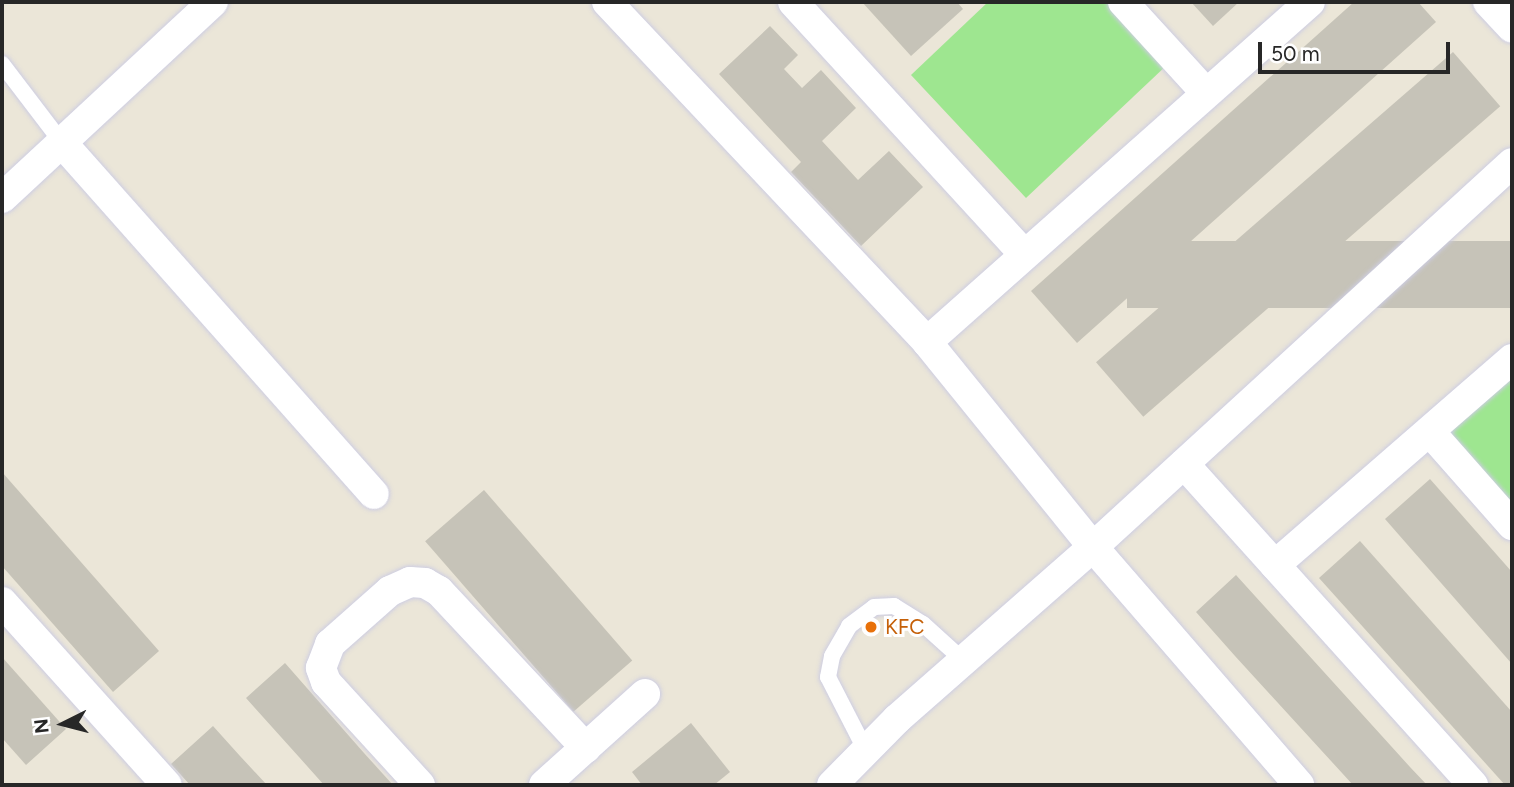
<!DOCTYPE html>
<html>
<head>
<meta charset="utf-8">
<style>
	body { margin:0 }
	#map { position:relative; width:1514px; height:787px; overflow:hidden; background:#ebe6d8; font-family:Figtree,sans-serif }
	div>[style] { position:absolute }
	.green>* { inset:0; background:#9ee690 }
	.building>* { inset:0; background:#c6c3b8; transform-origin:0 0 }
	.roads { filter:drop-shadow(0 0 2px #cdcde2) drop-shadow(0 0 2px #cdcde2) }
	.service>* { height:16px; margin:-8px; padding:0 8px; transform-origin:8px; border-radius:8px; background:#fff }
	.minor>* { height:30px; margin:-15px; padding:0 15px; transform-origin:15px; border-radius:15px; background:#fff }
	.dots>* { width:19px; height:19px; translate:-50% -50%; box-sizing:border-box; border:4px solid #fff; border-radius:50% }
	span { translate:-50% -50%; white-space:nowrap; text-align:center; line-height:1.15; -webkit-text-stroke:6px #fff; paint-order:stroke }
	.food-label { font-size:21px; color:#c56008 }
	.left { translate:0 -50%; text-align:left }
	.frame { position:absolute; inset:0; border:4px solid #272727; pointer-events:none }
	.north { position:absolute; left:28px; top:689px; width:70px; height:70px; -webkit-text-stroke:5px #fff; paint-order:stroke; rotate:264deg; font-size:19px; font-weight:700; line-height:28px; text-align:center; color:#272727 }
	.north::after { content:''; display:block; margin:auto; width:24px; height:32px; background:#272727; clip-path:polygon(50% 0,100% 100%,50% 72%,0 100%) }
	.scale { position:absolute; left:1258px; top:42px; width:192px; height:32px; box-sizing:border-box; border:4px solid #272727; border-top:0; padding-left:9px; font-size:21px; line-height:24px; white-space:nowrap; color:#272727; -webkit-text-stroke:5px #fff; paint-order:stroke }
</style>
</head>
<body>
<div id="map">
	<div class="green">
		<i style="clip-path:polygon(988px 2px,1110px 2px,1168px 64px,1026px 198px,911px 75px)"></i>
		<i style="clip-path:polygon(1512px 365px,1512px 514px,1438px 434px)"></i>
	</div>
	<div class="building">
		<i style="clip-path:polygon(862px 2px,957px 2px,963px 9px,911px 56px)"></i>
		<i style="clip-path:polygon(1191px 2px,1239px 2px,1213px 26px)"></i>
		<i style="clip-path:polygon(1354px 2px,1418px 2px,1436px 22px,1077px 343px,1031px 291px)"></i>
		<i style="clip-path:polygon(770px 26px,798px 55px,784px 69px,802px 88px,821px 70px,856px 108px,822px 141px,858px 180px,889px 151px,923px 187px,861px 246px,791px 172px,801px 162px,719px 74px)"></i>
		<i style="left:1453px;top:52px;width:72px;height:473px;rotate:49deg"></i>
		<i style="left:1512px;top:241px;width:67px;height:385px;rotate:90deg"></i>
		<i style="clip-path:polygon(2px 472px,159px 651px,113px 692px,2px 566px)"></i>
		<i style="clip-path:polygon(1430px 479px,1512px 572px,1512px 664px,1385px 519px)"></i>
		<i style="left:484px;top:490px;width:226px;height:78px;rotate:49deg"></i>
		<i style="clip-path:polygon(1360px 541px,1512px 712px,1512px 785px,1505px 785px,1319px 578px)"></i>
		<i style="clip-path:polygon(1236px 575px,1410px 767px,1427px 785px,1353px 785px,1235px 656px,1196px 612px)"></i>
		<i style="clip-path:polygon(2px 657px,66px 729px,26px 765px,2px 738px)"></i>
		<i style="clip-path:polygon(285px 663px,364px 753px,393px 785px,324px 785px,299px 757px,246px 698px)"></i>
		<i style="clip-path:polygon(691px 723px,730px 772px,714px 785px,642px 785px,632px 772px)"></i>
		<i style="clip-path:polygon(213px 726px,240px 756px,267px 785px,190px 785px,171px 764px)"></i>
	</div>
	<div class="roads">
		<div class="service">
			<i style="left:2px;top:64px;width:101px;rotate:52.7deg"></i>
			<i style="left:866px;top:751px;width:83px;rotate:-117.2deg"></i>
			<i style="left:828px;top:677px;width:21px;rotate:-79deg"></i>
			<i style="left:832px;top:656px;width:34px;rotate:-60deg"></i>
			<i style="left:849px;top:626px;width:31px;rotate:-37deg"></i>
			<i style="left:874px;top:607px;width:20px;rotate:-3deg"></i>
			<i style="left:894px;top:606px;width:34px;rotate:32deg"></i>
			<i style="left:923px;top:624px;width:55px;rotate:42.1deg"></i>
		</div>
		<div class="minor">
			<i style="left:607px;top:2px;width:467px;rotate:46.7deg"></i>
			<i style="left:927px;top:342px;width:264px;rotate:51deg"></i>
			<i style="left:1093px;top:547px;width:315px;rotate:49.1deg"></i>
			<i style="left:793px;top:2px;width:342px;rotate:47.5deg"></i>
			<i style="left:1123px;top:2px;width:123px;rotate:47.6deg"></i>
			<i style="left:1488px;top:2px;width:35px;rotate:47deg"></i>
			<i style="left:63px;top:144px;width:468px;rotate:48.4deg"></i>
			<i style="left:2px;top:198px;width:288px;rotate:-42.9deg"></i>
			<i style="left:927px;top:342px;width:512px;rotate:-41.6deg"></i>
			<i style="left:1431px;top:433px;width:123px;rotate:48.6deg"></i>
			<i style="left:1184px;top:464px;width:432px;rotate:48deg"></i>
			<i style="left:1275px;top:565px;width:314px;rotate:-41deg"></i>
			<i style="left:2px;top:602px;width:246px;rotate:48deg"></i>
			<i style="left:420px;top:785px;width:139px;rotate:-132.4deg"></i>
			<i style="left:326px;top:682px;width:15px;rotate:-110deg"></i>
			<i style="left:321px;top:668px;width:26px;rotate:-69deg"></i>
			<i style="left:330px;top:644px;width:80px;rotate:-41.5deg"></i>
			<i style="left:390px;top:591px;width:22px;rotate:-24deg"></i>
			<i style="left:410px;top:582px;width:15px;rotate:4deg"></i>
			<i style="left:425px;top:583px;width:16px;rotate:30deg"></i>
			<i style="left:439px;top:591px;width:215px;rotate:46.9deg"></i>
			<i style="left:544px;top:785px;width:136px;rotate:-42deg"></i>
			<i style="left:832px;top:785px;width:93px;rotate:-45.4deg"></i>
			<i style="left:897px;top:719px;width:261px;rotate:-41.3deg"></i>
			<i style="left:1093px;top:547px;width:568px;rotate:-42.5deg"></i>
		</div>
	</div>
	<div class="dots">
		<i style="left:871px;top:627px;background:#e8710a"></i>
	</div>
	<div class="food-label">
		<span class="left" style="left:885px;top:627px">KFC</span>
	</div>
	<div class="frame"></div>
	<div class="north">N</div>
	<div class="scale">50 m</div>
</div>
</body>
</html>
